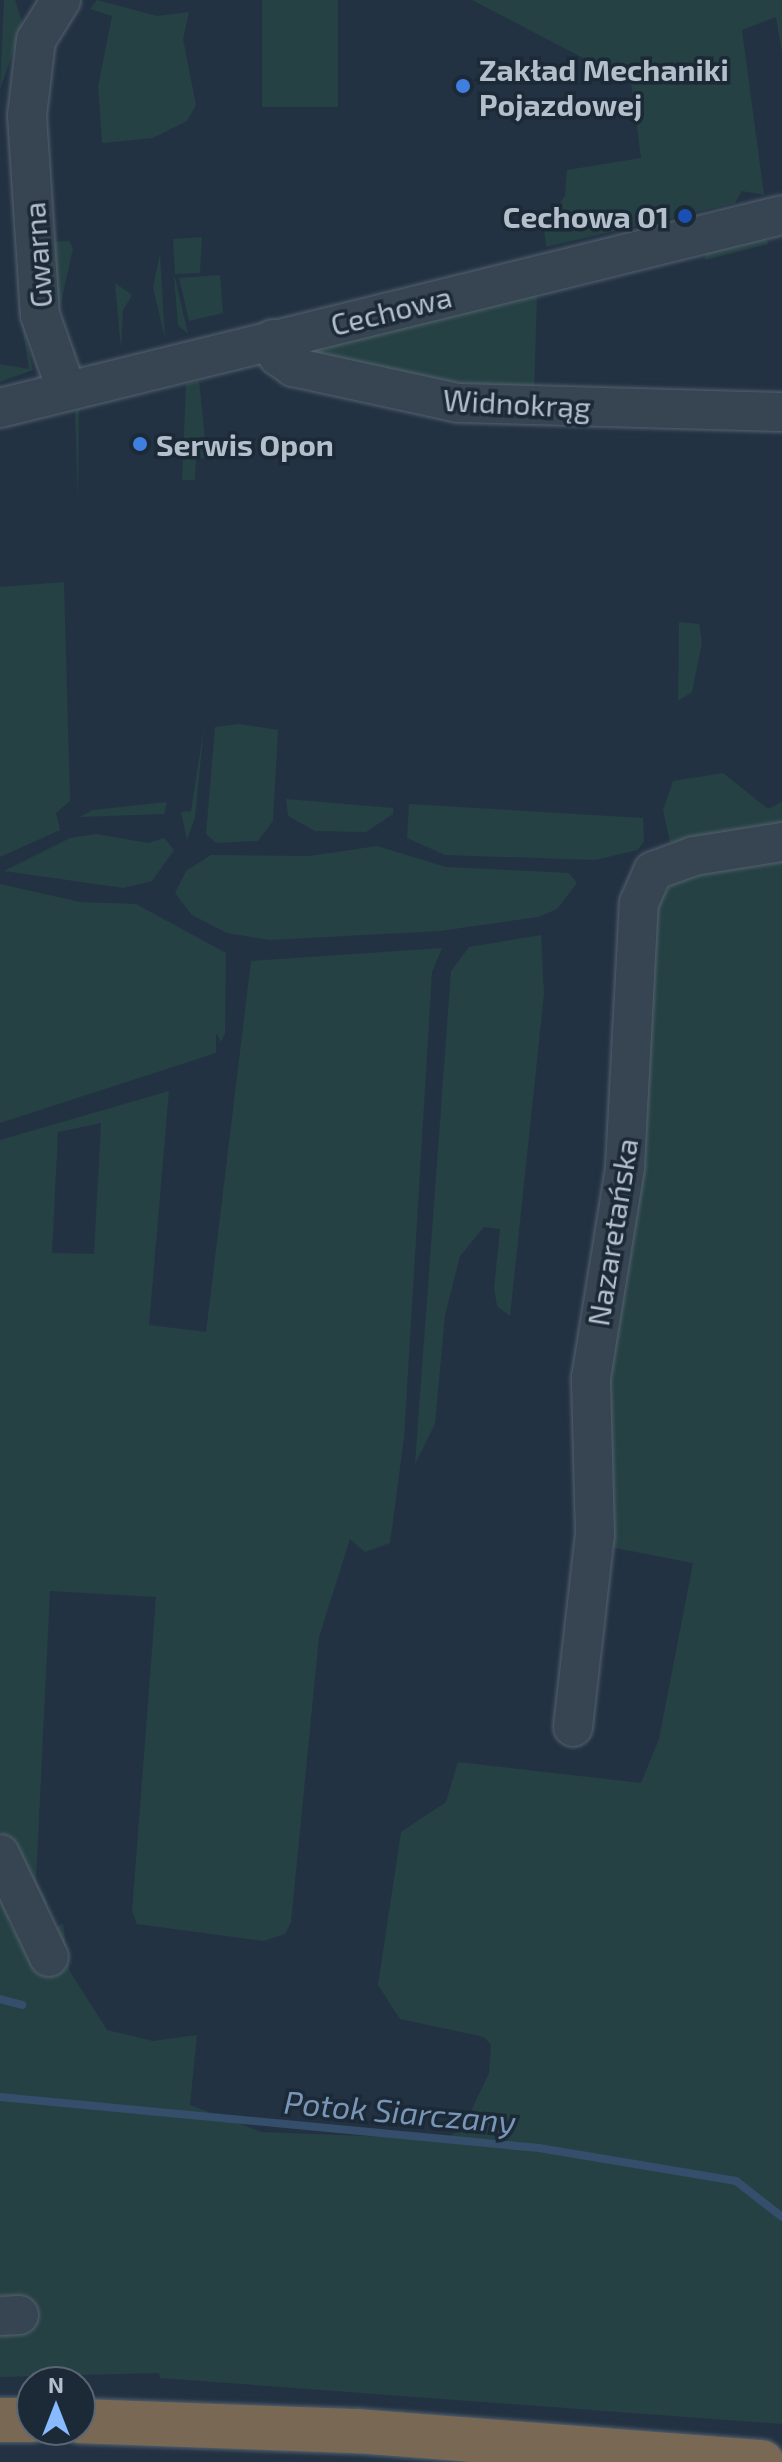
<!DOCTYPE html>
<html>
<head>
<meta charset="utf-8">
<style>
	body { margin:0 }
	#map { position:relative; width:782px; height:2462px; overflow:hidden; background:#233243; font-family:"Exo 2",sans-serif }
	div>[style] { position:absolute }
	.green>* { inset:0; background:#254144; transform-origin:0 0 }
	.stream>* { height:8px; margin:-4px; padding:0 4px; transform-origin:4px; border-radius:4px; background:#354e6b }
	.roads { filter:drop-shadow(0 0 2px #55626f) drop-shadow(0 0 2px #55626f) }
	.minor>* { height:38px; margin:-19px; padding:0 19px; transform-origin:19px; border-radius:19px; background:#374452 }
	.highway>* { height:44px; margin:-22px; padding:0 22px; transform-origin:22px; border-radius:22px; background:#796954 }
	.dots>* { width:22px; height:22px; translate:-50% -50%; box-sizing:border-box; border:4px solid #1c2937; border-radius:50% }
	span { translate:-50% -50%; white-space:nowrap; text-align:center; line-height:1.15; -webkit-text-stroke:7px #1c2937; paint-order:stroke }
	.poi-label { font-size:30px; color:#b4bfcc; font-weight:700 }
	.left { translate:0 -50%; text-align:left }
	.right { translate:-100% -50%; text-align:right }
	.street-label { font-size:30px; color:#b4bfcc }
	.water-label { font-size:32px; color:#7996b7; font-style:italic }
	.north { position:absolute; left:16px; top:2366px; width:80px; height:80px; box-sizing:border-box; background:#1c2937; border:2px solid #596573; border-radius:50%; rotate:0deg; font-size:22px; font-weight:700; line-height:32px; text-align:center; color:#b4bfcc }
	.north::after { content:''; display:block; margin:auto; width:28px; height:36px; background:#87baff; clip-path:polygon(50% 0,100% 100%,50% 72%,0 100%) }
</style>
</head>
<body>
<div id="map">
	<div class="green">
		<i style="clip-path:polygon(4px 0,15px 0,23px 25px,0 89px)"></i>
		<i style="clip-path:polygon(97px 0,157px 16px,189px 12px,183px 39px,196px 105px,187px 121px,153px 138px,102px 143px,98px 87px,112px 16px,90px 9px)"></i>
		<i style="left:262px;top:0;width:76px;height:107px"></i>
		<i style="clip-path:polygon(472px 0,782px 0,782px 53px,776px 17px,742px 30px,764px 195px,742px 191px,735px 203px,546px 247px,544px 229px,565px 195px,567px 170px,641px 158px,631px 83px)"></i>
		<i style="clip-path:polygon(763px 234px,769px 244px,705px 260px,705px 253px)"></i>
		<i style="clip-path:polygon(202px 237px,200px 273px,175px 274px,173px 239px)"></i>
		<i style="clip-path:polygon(69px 241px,73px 248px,59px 312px,51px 242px)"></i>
		<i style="clip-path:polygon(160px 254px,165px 339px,153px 287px)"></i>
		<i style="clip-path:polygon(220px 275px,223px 313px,189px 321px,179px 278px)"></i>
		<i style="clip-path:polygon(174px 278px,175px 278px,188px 334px,178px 325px)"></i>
		<i style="clip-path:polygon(115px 283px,132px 295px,123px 310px,121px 349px)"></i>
		<i style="clip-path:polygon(16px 289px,33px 370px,0 382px,0 364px,29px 369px)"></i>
		<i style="clip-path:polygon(537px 294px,534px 396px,684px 401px,709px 389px,685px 403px,490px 397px,314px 361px,302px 346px)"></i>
		<i style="clip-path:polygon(199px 381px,207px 458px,196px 459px,195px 480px,182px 480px,186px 384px)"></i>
		<i style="clip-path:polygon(84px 402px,79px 410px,78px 501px,75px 412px)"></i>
		<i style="clip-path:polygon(64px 582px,70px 801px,56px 813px,60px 830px,0 857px,0 587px)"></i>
		<i style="clip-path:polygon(679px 622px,699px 624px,702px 643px,692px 692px,678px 701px)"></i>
		<i style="clip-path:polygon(240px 724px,278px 730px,273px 821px,258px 841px,216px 843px,206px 834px,215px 727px)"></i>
		<i style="clip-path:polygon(204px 727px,195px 817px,187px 840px,181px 812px,191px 811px)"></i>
		<i style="clip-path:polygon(723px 773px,768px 809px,782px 802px,782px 829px,772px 824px,683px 846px,670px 842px,663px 810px,673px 781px)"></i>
		<i style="clip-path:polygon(286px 799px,393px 808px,393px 814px,366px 832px,315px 831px,288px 816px)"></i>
		<i style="clip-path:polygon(167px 802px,164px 814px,80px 817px,93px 810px)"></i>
		<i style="clip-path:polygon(409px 804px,643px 818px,644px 841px,638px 850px,595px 860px,445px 855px,407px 838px)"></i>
		<i style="clip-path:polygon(96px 834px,148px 843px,164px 838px,174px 850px,152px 881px,123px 888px,4px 871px,70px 838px)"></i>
		<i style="clip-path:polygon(377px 846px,446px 867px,569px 873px,577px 883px,557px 909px,538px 917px,440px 931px,269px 940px,227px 933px,192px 915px,175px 893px,186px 871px,211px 855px,309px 856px)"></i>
		<i style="clip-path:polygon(782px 852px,782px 2424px,160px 2378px,159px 2373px,0 2377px,0 1867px,12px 1905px,8px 1922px,19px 1939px,35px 1941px,63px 1923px,69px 1970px,107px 2030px,153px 2041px,197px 2035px,190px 2105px,261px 2132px,443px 2139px,462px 2130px,489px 2073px,491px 2045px,484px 2037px,400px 2019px,378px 1985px,401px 1832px,446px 1802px,458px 1762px,641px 1783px,659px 1739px,693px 1563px,605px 1546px,601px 1418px,657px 903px,679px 875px)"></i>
		<i style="clip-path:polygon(0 884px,80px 902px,136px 904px,226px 953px,225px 1033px,221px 1042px,216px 1033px,216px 1053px,0 1123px)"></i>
		<i style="clip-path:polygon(541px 935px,544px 994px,510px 1316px,497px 1306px,494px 1288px,500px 1229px,484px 1227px,460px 1256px,445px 1315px,435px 1424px,415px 1464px,451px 971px,469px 947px)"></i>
		<i style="clip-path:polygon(evenodd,442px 948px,432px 972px,404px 1438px,390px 1543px,365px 1552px,350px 1539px,319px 1637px,291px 1922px,285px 1934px,263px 1941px,137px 1924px,132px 1911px,156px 1597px,50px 1591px,36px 1880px,48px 1904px,38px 1906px,0 1830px,0 1140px,169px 1091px,149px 1325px,206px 1332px,251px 961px,442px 948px,101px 1123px,94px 1254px,52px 1253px,58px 1132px,101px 1123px)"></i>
	</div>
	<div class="stream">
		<i style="left:0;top:1999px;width:23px;rotate:15deg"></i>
		<i style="left:0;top:2097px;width:541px;rotate:5.41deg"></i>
		<i style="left:539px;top:2148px;width:200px;rotate:9.5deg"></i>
		<i style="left:736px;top:2181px;width:58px;rotate:38deg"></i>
	</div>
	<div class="roads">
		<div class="minor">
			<i style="left:61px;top:0;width:47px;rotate:122deg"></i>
			<i style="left:36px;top:40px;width:76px;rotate:96.8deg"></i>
			<i style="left:27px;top:115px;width:200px;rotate:86.3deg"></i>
			<i style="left:40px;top:315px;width:78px;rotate:70.6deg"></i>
			<i style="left:273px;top:339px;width:18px;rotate:74deg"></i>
			<i style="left:278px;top:356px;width:19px;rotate:36deg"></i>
			<i style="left:293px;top:367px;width:169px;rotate:12.3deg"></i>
			<i style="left:458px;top:403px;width:324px;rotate:1.6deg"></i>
			<i style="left:0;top:408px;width:805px;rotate:-13.86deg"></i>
			<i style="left:573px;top:1727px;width:193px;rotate:-83.5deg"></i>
			<i style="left:595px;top:1535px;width:157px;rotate:-91.5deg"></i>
			<i style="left:591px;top:1378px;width:214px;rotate:-80.8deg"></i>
			<i style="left:625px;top:1167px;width:264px;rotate:-87deg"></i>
			<i style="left:639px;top:903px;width:35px;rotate:-66deg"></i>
			<i style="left:653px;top:871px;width:44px;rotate:-20.1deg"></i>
			<i style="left:694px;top:856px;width:89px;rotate:-9deg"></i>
			<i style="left:0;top:1854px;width:114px;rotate:64.6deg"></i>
			<i style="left:0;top:2316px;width:19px;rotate:-3deg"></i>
		</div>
		<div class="highway">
			<i style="left:0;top:2420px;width:32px"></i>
			<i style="left:80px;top:2421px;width:277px;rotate:2.1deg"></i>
			<i style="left:357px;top:2431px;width:406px;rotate:4.4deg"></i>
		</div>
	</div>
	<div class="dots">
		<i style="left:463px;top:86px;background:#3f7fe0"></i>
		<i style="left:685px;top:216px;background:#1a4fb4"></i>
		<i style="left:140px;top:444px;background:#3f7fe0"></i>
	</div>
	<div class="poi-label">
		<span class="left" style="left:479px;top:86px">Zakład Mechaniki<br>Pojazdowej</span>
		<span class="right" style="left:669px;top:216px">Cechowa 01</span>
		<span class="left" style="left:156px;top:444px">Serwis Opon</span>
	</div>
	<div class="street-label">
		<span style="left:37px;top:255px;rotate:-94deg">Gwarna</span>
		<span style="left:391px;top:310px;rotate:-14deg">Cechowa</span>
		<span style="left:517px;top:403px;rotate:3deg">Widnokrąg</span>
		<span style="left:612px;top:1232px;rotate:-81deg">Nazaretańska</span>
	</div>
	<div class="water-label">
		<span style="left:400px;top:2111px;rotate:5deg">Potok Siarczany</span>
	</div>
	<div class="north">N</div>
</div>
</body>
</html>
